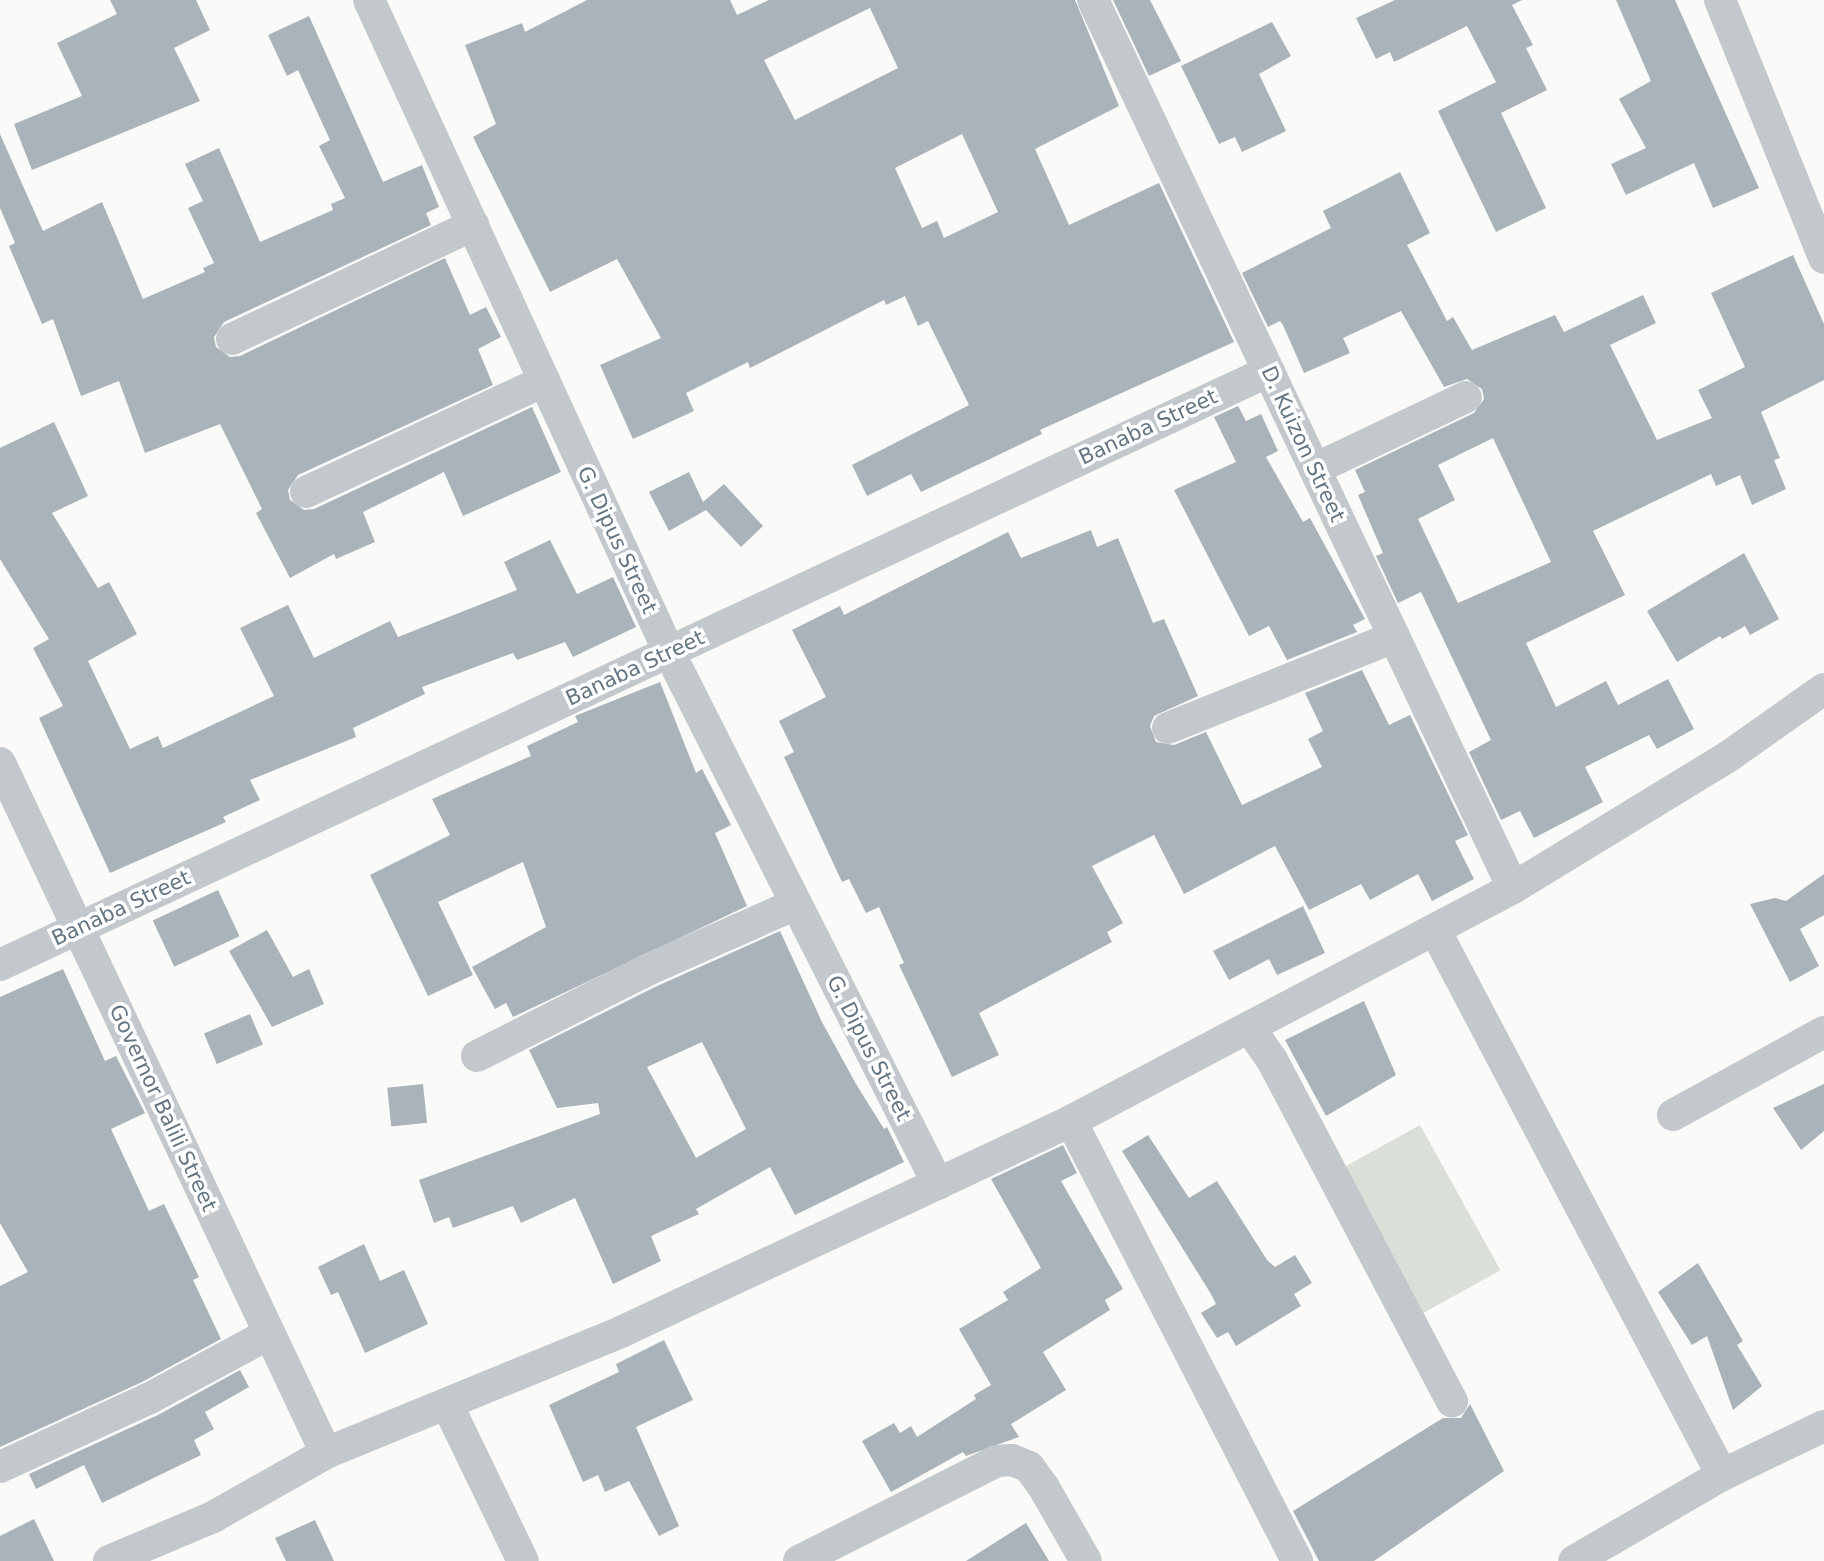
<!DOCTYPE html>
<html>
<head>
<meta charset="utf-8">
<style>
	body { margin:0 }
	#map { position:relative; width:1824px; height:1561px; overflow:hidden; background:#fafaf8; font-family:"DejaVu Sans",sans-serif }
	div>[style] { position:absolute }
	.green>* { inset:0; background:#dadfd7; transform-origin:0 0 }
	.building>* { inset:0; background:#aab3b9; transform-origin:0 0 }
	.street>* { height:32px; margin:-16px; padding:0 16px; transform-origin:16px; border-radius:16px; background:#c3c8cc }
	span { translate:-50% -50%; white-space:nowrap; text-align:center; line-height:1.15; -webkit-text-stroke:7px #fff; paint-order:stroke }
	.street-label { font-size:21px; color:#657683 }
</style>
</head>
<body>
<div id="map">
	<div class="green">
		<i style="left:1420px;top:1125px;width:166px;height:89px;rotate:61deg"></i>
	</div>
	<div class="building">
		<i style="clip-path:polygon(110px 0,196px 0,210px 30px,174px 48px,200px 101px,32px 170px,14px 124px,82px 96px,57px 43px,117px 14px)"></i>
		<i style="clip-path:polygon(evenodd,587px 0,730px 0,737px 15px,769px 0,1075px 0,1119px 106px,1035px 149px,1069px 225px,1159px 183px,1234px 342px,1040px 430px,1042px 434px,921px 492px,911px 474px,867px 496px,852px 465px,969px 405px,928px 321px,918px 326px,905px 296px,886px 305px,884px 300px,750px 368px,748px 362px,686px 393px,694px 411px,633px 439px,600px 365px,661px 338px,617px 259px,550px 292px,473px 137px,496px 124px,465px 45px,522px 23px,525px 32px,587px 0,870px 8px,898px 68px,795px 120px,764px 60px,870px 8px,587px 0,962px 134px,998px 212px,944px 238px,937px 221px,922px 228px,895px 168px,962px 134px)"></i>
		<i style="clip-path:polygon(1113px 0,1150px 0,1181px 61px,1149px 76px)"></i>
		<i style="clip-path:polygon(1395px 0,1522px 0,1512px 5px,1533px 45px,1526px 48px,1547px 90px,1501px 113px,1546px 208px,1496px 232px,1438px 111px,1496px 82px,1467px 26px,1394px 62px,1390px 52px,1376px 59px,1356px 18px)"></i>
		<i style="clip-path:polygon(1616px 0,1675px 0,1759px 188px,1713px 208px,1694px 163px,1626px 195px,1611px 164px,1646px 148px,1619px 99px,1651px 81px)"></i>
		<i style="clip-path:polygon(309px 16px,383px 182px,422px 165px,439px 207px,426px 213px,431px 225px,224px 322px,214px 337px,216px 347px,230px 357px,240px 356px,445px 258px,470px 315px,486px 307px,501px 337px,478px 349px,493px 385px,298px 475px,288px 490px,290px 500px,304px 510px,314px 509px,532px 407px,561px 472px,463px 516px,444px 472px,363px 512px,375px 542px,336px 559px,334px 554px,290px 578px,256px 513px,262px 509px,220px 424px,145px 453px,119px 381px,81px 396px,53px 319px,42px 324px,9px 246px,15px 243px,0 208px,0 134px,43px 231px,102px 202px,143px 299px,205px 272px,203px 268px,214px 263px,188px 208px,203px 201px,185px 164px,219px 148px,260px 242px,333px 210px,331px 204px,345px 198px,319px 146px,330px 140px,298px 70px,287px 76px,268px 35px)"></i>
		<i style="clip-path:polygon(1272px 22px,1291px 56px,1259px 74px,1286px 131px,1242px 152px,1235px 137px,1219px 144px,1181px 66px)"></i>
		<i style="clip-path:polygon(evenodd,1400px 172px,1430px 233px,1407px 245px,1447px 321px,1453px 317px,1472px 350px,1555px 315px,1564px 332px,1643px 295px,1656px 323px,1610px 345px,1657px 440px,1712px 418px,1698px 390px,1745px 367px,1711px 293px,1793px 255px,1824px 324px,1824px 380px,1761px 412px,1780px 458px,1774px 460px,1786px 489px,1752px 505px,1740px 475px,1716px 486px,1711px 474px,1593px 531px,1625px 595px,1526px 643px,1556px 707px,1606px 681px,1618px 705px,1668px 679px,1694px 729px,1657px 749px,1649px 735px,1585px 767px,1603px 802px,1534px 838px,1520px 811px,1501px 820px,1469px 752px,1491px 740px,1421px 592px,1398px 603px,1376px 556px,1383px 553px,1358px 495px,1365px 492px,1355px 470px,1474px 413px,1484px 399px,1482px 389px,1467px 379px,1444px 387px,1401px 311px,1343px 338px,1350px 353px,1304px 373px,1283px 325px,1280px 321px,1268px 327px,1242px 273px,1331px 228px,1323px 211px,1400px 172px,1493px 438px,1551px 562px,1458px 603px,1418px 519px,1455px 500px,1438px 465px,1493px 438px)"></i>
		<i style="clip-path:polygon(1238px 406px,1246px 421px,1261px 414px,1278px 451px,1266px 457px,1303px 522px,1310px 518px,1365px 619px,1353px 625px,1357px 632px,1287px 660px,1269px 626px,1249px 636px,1174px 490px,1236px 462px,1214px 417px)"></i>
		<i style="clip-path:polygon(54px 422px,88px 496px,52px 513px,98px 588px,109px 582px,137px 634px,88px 661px,130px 749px,158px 736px,163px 748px,274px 696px,240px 628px,288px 605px,314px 658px,390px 621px,398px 637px,517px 590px,504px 562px,550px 540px,577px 594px,613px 577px,636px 627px,573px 657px,565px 642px,517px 660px,513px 653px,422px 687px,425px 694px,353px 728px,356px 737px,250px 780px,260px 800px,223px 817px,226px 822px,110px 873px,39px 718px,63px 706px,33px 648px,49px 639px,0 559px,0 448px)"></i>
		<i style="clip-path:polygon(689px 472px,703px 502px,724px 484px,763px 526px,741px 547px,706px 510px,669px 531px,649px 492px)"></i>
		<i style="clip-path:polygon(1091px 530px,1097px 547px,1118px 538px,1153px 623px,1164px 619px,1198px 696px,1154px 716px,1150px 726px,1156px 742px,1174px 745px,1206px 732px,1242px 805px,1322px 767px,1308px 739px,1323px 731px,1305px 693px,1362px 670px,1389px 725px,1410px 715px,1468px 835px,1455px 841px,1474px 879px,1432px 901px,1418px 874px,1370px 900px,1361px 884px,1309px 910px,1275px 846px,1184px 894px,1154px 835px,1092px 866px,1123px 923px,1107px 932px,1112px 942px,979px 1013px,999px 1055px,952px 1077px,899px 965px,904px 963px,879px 907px,866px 913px,849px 879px,842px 882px,784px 757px,794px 752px,779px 721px,826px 697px,792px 630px,840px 606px,844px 615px,1008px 532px,1021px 558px)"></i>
		<i style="clip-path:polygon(1744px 553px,1779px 619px,1750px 635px,1745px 626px,1722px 639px,1720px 636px,1677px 662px,1647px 611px)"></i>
		<i style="clip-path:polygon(660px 682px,696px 773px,702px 769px,731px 825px,715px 833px,747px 906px,513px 1017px,506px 1003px,495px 1009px,472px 967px,546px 927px,523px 862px,438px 902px,473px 975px,428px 996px,370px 875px,450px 835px,432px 799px,531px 756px,527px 746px,578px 722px,575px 716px)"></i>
		<i style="clip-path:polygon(1824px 874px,1824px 915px,1800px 929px,1819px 966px,1790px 982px,1750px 904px,1775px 898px,1786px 901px)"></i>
		<i style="left:218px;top:890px;width:51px;height:72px;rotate:65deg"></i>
		<i style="clip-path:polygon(1303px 906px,1325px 953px,1277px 975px,1269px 959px,1229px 980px,1213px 951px)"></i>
		<i style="clip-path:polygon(267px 930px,293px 977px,309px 969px,324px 1004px,272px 1027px,229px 951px)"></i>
		<i style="clip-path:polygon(evenodd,780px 931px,822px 1022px,856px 1084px,884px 1129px,887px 1127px,904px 1162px,795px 1215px,770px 1167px,696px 1209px,699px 1214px,651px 1236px,661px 1261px,613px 1284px,575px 1198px,521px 1223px,513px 1206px,453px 1228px,449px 1217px,434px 1223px,419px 1180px,600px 1114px,598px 1103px,557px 1108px,529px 1050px,655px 987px,780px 931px,702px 1042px,746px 1129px,696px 1158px,647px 1067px,702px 1042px)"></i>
		<i style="clip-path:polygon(63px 969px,105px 1061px,116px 1056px,145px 1113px,111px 1129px,149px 1211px,164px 1204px,199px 1277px,193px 1280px,221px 1339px,142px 1382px,0 1447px,0 1286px,28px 1272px,0 1223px,0 997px)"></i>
		<i style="clip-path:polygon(1364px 1001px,1396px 1075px,1326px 1116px,1285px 1040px)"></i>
		<i style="left:250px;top:1014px;width:33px;height:50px;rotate:67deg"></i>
		<i style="left:423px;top:1084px;width:39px;height:36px;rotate:84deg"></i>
		<i style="clip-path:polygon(1824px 1084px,1824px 1131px,1801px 1150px,1773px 1108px)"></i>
		<i style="clip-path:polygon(1148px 1135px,1189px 1198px,1217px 1181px,1267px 1260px,1275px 1267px,1295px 1255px,1312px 1283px,1294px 1294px,1301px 1306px,1236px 1346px,1228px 1332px,1217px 1338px,1201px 1313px,1216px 1304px,1211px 1294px,1122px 1151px)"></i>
		<i style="clip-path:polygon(1063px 1145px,1077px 1173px,1061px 1181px,1123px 1289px,1105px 1300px,1110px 1310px,1043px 1352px,1066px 1390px,1011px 1424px,1019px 1437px,966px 1456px,963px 1452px,891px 1492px,862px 1441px,894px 1423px,900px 1433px,911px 1426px,917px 1437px,976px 1399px,974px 1395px,991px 1385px,959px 1329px,1008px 1300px,1003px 1292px,1041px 1268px,991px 1179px)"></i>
		<i style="clip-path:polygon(364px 1244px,380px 1281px,404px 1270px,428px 1324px,365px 1353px,338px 1292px,331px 1295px,318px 1267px)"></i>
		<i style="clip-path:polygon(1698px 1263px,1743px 1341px,1737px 1345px,1762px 1386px,1733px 1410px,1707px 1336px,1692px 1345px,1658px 1292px)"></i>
		<i style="clip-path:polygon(664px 1340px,693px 1400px,636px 1427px,679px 1526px,659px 1536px,629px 1481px,605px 1492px,598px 1475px,583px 1482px,549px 1405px,619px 1372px,616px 1364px)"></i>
		<i style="clip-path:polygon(240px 1370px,249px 1387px,205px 1412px,214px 1429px,194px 1440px,201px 1455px,102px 1503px,84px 1465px,36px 1489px,29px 1474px,158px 1415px)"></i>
		<i style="clip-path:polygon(1470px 1404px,1504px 1471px,1374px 1561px,1319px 1561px,1293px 1511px,1443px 1418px,1461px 1418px)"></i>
		<i style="clip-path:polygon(34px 1519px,54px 1561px,0 1561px,0 1536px)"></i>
		<i style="clip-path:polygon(315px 1520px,334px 1561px,286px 1561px,275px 1538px)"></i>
		<i style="clip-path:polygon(1026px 1523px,1049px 1561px,966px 1561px)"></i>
	</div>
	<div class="street">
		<i style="left:369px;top:0;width:718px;rotate:65.29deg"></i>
		<i style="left:669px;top:652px;width:596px;rotate:63.18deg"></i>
		<i style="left:1093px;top:0;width:982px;rotate:64.69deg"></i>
		<i style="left:1720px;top:0;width:278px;rotate:68deg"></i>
		<i style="left:232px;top:339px;width:267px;rotate:-25.3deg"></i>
		<i style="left:1315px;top:469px;width:167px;rotate:-25.5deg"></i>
		<i style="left:306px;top:492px;width:263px;rotate:-25deg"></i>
		<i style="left:1168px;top:728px;width:244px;rotate:-21.9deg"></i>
		<i style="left:0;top:763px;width:763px;rotate:64.71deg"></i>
		<i style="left:1436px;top:932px;width:614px;rotate:62.22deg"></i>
		<i style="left:1722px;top:1475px;width:171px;rotate:149.8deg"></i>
		<i style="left:0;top:965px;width:1401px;rotate:-25.08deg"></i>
		<i style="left:1249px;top:1027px;width:40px;rotate:55.1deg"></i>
		<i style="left:1272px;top:1060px;width:386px;rotate:62.2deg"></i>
		<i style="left:477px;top:1056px;width:191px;rotate:-26.8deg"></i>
		<i style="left:647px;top:970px;width:163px;rotate:-23.9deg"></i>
		<i style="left:1673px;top:1115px;width:172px;rotate:-28.8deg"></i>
		<i style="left:1071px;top:1121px;width:495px;rotate:62.8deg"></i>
		<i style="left:447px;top:1404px;width:174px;rotate:64.2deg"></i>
		<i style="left:0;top:1467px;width:165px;rotate:-24.7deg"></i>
		<i style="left:150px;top:1398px;width:136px;rotate:-28.4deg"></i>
		<i style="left:1722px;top:1475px;width:113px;rotate:-25.7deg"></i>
		<i style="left:109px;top:1561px;width:113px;rotate:-22.9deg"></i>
		<i style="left:213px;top:1517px;width:130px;rotate:-29.5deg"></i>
		<i style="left:326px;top:1453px;width:321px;rotate:-22.3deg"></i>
		<i style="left:623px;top:1331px;width:495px;rotate:-25.1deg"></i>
		<i style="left:1071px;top:1121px;width:500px;rotate:-27.8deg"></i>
		<i style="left:1513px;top:888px;width:253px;rotate:-31.4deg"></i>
		<i style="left:1729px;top:756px;width:116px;rotate:-35.2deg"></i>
		<i style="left:799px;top:1561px;width:222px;rotate:-26.8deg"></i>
		<i style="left:997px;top:1461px;width:15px;rotate:-4deg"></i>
		<i style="left:1012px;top:1460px;width:18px;rotate:22deg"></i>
		<i style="left:1029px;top:1467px;width:24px;rotate:54deg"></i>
		<i style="left:1043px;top:1486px;width:86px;rotate:60.2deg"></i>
	</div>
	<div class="street-label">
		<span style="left:1148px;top:427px;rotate:-25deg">Banaba Street</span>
		<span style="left:1303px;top:444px;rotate:65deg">D. Kuizon Street</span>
		<span style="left:617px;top:540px;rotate:65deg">G. Dipus Street</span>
		<span style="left:635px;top:668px;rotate:-25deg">Banaba Street</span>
		<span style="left:121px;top:908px;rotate:-25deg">Banaba Street</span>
		<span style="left:869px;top:1048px;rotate:63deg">G. Dipus Street</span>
		<span style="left:163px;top:1108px;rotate:65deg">Governor Balili Street</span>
	</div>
</div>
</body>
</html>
